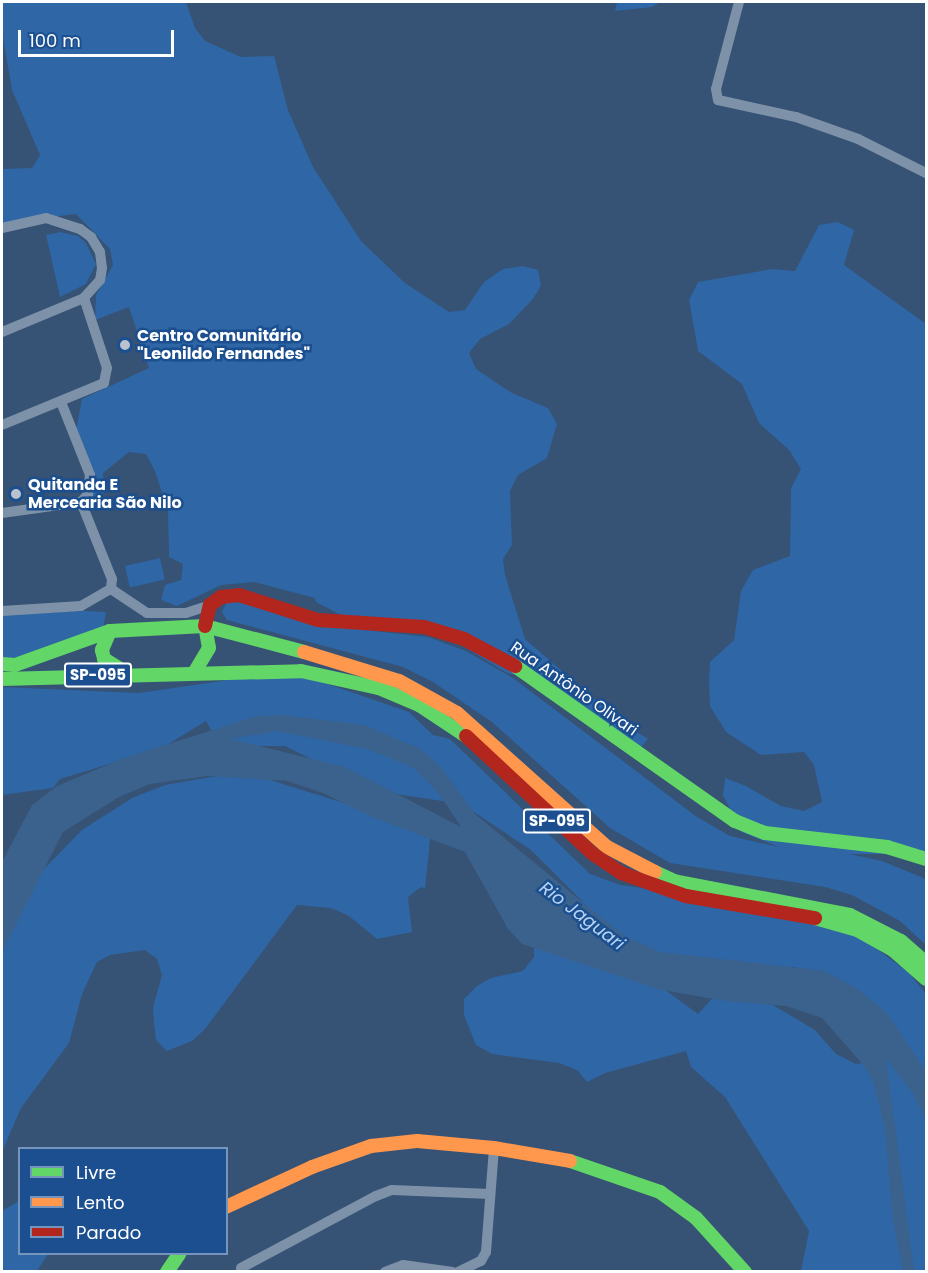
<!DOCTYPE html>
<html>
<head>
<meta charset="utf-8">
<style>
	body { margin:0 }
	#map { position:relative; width:928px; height:1273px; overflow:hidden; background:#365274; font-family:Poppins,sans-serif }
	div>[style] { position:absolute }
	.green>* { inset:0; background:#2f66a5; transform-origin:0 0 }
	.water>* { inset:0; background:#3b618d }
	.street>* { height:10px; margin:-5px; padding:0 5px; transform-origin:5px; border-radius:5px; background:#7d92a8 }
	.fast>* { height:14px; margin:-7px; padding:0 7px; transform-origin:7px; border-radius:7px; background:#63d668 }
	.slow>* { height:14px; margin:-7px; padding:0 7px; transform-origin:7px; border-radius:7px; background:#ff974d }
	.jam>* { height:14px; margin:-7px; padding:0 7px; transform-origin:7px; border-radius:7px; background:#b3261e }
	.dots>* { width:16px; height:16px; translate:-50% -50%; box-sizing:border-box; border:3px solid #1b4f8f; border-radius:50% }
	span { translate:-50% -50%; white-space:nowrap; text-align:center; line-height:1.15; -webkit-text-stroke:5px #1b4f8f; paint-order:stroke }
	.shield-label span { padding:2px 4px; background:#1b4f8f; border:2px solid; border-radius:4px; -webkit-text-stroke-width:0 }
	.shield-label { font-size:15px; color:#fff; font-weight:700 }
	.poi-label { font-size:16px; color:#fff; font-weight:700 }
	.left { translate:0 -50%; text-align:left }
	.street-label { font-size:16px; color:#fff }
	.water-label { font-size:18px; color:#b5d3f5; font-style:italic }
	.frame { position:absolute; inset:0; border:3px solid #fff; pointer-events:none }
	.legend { position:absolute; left:18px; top:1147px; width:210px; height:108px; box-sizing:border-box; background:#1b4f8f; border:2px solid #7695bc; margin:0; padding:8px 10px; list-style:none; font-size:18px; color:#fff }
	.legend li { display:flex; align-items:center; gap:12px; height:30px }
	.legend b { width:30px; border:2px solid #7695bc }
	.scale { position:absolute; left:18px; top:30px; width:156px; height:27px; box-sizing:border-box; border:3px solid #fff; border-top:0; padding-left:8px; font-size:18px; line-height:21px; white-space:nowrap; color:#fff; -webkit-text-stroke:4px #1b4f8f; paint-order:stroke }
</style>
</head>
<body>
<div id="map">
	<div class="green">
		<i style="clip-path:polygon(2px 2px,186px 2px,195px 28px,205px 41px,241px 57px,274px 56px,288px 110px,313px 167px,361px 241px,405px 283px,449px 312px,465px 310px,484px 282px,503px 269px,523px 266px,538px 270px,541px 286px,532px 300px,509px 324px,480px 339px,469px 353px,476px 369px,512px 393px,548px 408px,557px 424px,547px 458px,518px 475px,510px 491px,512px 545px,503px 559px,505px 575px,525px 639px,620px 721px,648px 739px,637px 752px,525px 678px,507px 673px,448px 637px,345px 617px,316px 602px,315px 598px,254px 582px,221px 585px,177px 606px,161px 600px,165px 585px,181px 580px,183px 564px,169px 557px,168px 511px,155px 471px,146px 454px,129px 452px,103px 473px,104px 493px,88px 498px,95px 478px,76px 430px,82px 399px,149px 368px,129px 307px,95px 320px,96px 295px,113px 265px,110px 249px,76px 214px,2px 223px,2px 169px,32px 168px,40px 155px,12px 90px,2px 31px)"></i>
		<i style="clip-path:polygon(617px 2px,660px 2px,652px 7px,615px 11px)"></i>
		<i style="clip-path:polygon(838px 222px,854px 230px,844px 265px,926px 324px,926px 866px,906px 854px,849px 854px,882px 861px,926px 879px,926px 945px,900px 921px,852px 895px,825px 887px,670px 863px,610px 828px,492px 722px,433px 682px,403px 667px,227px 620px,222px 612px,229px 597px,311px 624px,428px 637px,466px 651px,513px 678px,697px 817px,730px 836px,779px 847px,741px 832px,723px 795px,725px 778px,746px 786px,781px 806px,804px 811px,822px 802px,814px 765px,804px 752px,761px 755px,726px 732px,710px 706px,709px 681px,710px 662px,734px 640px,741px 591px,753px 570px,790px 556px,791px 488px,801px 469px,789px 450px,759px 423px,742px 384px,698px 351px,689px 300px,698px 282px,772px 269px,795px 271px,819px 225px)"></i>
		<i style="clip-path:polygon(60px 232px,78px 236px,86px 243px,96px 264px,86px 284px,60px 297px,46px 235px)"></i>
		<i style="left:160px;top:558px;width:22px;height:36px;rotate:77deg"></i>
		<i style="clip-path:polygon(86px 611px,106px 612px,103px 629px,46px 652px,2px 660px,2px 615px)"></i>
		<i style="clip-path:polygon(290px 671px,409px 712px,433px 735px,450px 739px,590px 874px,621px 885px,753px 905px,845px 932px,869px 943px,909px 973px,926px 994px,926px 1271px,801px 1271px,809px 1231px,725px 1097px,691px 1067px,686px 1051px,605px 1073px,587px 1082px,577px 1070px,559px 1063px,492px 1054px,476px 1045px,464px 1015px,464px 999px,477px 986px,491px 978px,523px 971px,534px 957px,534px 940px,664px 989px,698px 1014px,718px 992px,761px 998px,815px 1030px,836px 1054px,856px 1064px,888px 1059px,819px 971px,792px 967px,744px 971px,650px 952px,606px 925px,531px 850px,462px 804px,376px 791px,285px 746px,247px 746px,214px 736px,206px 721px,162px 748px,60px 779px,53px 788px,2px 795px,2px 687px,139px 693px)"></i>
		<i style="clip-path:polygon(234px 773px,251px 774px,431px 830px,425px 889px,421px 887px,408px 897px,412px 932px,377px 939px,349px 916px,331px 908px,297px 905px,205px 1029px,192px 1041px,167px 1051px,156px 1040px,154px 1023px,153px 1007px,162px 975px,157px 959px,145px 950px,110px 955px,97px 962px,82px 994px,69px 1043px,21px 1108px,2px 1152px,2px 951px,37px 876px,82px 830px,132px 798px,165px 785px)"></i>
		<i style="clip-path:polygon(19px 1201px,20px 1254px,48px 1254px,37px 1271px,2px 1271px,2px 1211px)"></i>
	</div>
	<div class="water">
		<i style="clip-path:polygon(evenodd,282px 715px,364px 725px,420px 749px,439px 765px,475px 814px,624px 936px,660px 952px,824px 971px,856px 988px,887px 1013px,926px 1072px,926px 1121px,913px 1093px,886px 1059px,914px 1271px,903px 1271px,893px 1220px,885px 1130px,874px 1084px,865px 1067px,822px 1018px,786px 1006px,726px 1001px,661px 990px,522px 944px,508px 929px,465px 852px,372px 817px,323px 793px,287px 781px,208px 776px,150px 784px,119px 797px,63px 832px,2px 952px,2px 862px,32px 805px,57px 786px,124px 758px,257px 716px,282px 715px,277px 731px,368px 749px,414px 768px,440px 795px,461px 827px,345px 767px,230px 739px,277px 731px)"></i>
	</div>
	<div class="street">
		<i style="left:739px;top:2px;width:90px;rotate:104.8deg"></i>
		<i style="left:716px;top:89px;width:11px;rotate:80deg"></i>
		<i style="left:718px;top:100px;width:80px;rotate:12.3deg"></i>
		<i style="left:796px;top:117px;width:66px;rotate:19.5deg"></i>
		<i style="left:858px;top:139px;width:76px;rotate:26.6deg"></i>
		<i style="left:2px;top:228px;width:45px;rotate:-12.8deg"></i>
		<i style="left:46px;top:218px;width:36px;rotate:18deg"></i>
		<i style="left:80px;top:229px;width:14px;rotate:36deg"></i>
		<i style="left:91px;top:237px;width:17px;rotate:59deg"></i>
		<i style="left:100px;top:252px;width:16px;rotate:83deg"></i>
		<i style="left:102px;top:268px;width:12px;rotate:99deg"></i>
		<i style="left:100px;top:280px;width:24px;rotate:132deg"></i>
		<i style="left:84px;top:298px;width:89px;rotate:157.5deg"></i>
		<i style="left:61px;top:402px;width:79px;rotate:68.3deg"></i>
		<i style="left:90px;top:475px;width:19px;rotate:96deg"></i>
		<i style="left:88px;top:494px;width:11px;rotate:131deg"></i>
		<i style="left:2px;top:425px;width:110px;rotate:-22.4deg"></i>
		<i style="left:104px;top:383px;width:15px;rotate:-79deg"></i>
		<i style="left:107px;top:368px;width:74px;rotate:-108.2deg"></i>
		<i style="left:81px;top:502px;width:83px;rotate:68.1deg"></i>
		<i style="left:112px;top:579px;width:10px;rotate:96deg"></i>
		<i style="left:2px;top:513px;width:80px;rotate:-7.9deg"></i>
		<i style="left:111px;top:589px;width:43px;rotate:33.7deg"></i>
		<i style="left:147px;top:613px;width:39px"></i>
		<i style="left:186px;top:613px;width:25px;rotate:-18deg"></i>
		<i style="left:2px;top:611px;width:79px;rotate:-3.6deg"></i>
		<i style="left:81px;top:606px;width:34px;rotate:-30deg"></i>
		<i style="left:241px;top:1268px;width:153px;rotate:-28.1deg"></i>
		<i style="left:376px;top:1196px;width:17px;rotate:-21deg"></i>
		<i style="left:392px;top:1190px;width:98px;rotate:2.3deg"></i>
		<i style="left:385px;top:1272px;width:19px;rotate:-21deg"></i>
		<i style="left:403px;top:1265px;width:50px;rotate:8deg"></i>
		<i style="left:458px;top:1272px;width:25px;rotate:-26deg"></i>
		<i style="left:481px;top:1261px;width:10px;rotate:-61deg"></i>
		<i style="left:486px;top:1252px;width:104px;rotate:-85.6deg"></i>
	</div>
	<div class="fast">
		<i style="left:110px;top:631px;width:21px;rotate:113deg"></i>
		<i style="left:102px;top:650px;width:9px;rotate:77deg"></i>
		<i style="left:104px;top:659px;width:26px;rotate:32deg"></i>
		<i style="left:2px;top:664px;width:13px;rotate:4deg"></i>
		<i style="left:15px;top:665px;width:101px;rotate:-19.7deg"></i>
		<i style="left:110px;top:631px;width:95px;rotate:-3deg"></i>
		<i style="left:205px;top:626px;width:102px;rotate:14.7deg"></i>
		<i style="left:515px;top:666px;width:269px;rotate:35.2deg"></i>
		<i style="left:735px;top:821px;width:32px;rotate:22deg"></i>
		<i style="left:765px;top:833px;width:123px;rotate:6.5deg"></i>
		<i style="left:887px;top:847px;width:41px;rotate:17.1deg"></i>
		<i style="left:194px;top:673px;width:29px;rotate:-59deg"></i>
		<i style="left:209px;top:648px;width:22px;rotate:-100deg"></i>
		<i style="left:2px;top:679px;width:299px;rotate:-1.5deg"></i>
		<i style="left:301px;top:671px;width:80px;rotate:12.3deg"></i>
		<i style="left:379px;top:688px;width:43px;rotate:23deg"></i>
		<i style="left:419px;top:705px;width:56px;rotate:33.4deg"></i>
		<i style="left:655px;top:872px;width:21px;rotate:25deg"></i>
		<i style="left:674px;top:881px;width:179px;rotate:10.9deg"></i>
		<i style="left:850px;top:915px;width:57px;rotate:27deg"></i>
		<i style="left:901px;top:941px;width:33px;rotate:41deg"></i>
		<i style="left:815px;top:918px;width:44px;rotate:15.9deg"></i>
		<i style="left:857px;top:930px;width:41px;rotate:29.1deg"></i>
		<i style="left:893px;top:950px;width:44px;rotate:41.3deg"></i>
		<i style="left:570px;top:1161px;width:95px;rotate:19deg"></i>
		<i style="left:660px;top:1192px;width:44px;rotate:35.8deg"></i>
		<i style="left:696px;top:1218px;width:73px;rotate:47.8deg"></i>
		<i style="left:167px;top:1272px;width:22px;rotate:-56deg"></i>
	</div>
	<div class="slow">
		<i style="left:304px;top:652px;width:99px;rotate:17deg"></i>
		<i style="left:399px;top:681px;width:66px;rotate:28.9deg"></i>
		<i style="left:457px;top:713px;width:201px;rotate:41.8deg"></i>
		<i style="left:607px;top:847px;width:54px;rotate:27.5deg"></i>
		<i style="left:226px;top:1207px;width:95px;rotate:-24.9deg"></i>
		<i style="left:312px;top:1167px;width:63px;rotate:-19.6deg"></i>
		<i style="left:371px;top:1146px;width:46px;rotate:-6.2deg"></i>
		<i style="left:417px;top:1141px;width:77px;rotate:5.2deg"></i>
		<i style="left:494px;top:1148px;width:77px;rotate:9.7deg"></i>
	</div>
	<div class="jam">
		<i style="left:205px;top:626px;width:22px;rotate:-77deg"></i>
		<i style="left:210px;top:605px;width:14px;rotate:-36deg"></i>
		<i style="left:221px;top:597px;width:18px;rotate:-6deg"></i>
		<i style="left:239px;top:595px;width:83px;rotate:17.6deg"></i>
		<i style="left:318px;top:620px;width:106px;rotate:3.8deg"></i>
		<i style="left:424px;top:627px;width:42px;rotate:16.7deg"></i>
		<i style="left:464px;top:639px;width:58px;rotate:27.9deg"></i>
		<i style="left:466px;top:736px;width:173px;rotate:42.9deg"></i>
		<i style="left:593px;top:854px;width:34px;rotate:34deg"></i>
		<i style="left:621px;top:873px;width:69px;rotate:19.5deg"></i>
		<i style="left:686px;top:896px;width:131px;rotate:9.7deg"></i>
	</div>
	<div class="dots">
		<i style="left:125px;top:345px;background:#b9c2ce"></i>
		<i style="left:16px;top:494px;background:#b9c2ce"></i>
	</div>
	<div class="shield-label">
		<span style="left:98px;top:675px">SP-095</span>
		<span style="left:557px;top:821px">SP-095</span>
	</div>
	<div class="poi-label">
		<span class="left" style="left:137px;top:345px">Centro Comunitário<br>"Leonildo Fernandes"</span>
		<span class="left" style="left:28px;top:494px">Quitanda E<br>Mercearia São Nilo</span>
	</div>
	<div class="street-label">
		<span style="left:574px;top:689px;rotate:35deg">Rua Antônio Olivari</span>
	</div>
	<div class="water-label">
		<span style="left:582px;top:916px;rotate:37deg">Rio Jaguari</span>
	</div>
	<div class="frame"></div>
	<ul class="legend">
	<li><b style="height:8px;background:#63d668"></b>Livre</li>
	<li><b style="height:8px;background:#ff974d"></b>Lento</li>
	<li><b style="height:8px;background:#b3261e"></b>Parado</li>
	</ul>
	<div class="scale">100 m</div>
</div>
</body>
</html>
